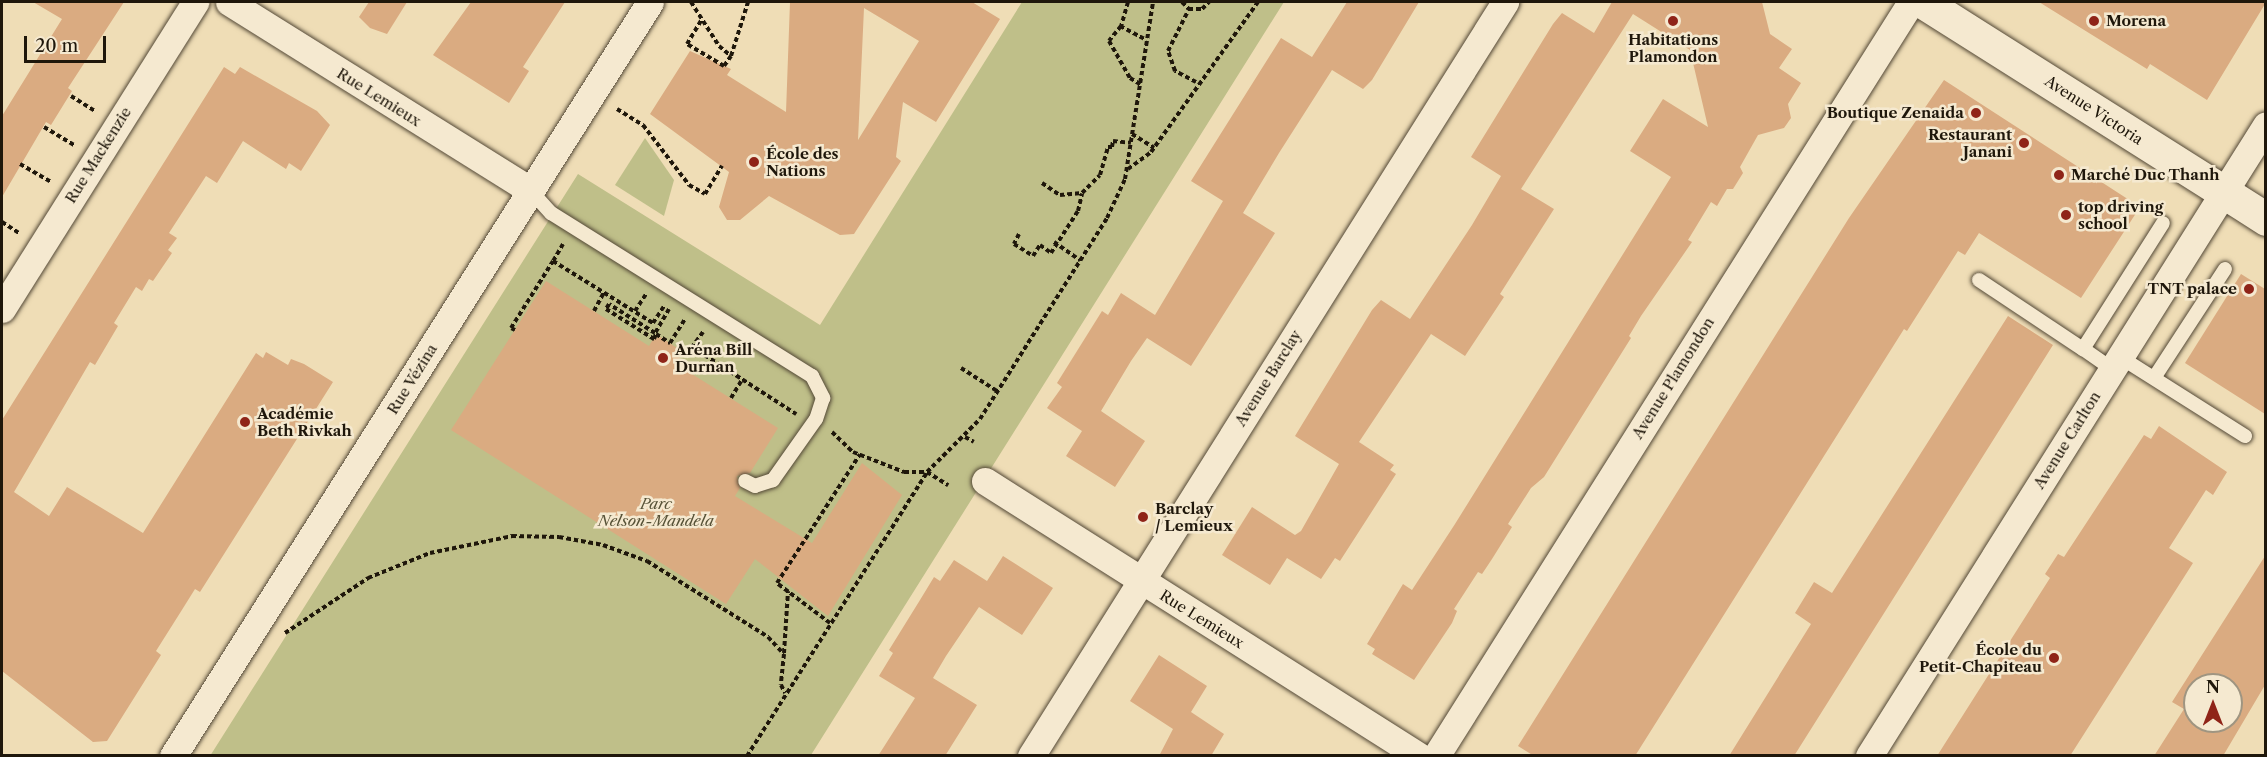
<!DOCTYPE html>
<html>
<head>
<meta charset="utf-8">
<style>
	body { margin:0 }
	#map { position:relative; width:2267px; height:757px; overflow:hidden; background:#efddb6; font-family:"Libre Caslon Text",serif }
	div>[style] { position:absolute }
	.green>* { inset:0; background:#bfbf89 }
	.building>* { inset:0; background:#daab81 }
	.path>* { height:4px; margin-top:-2px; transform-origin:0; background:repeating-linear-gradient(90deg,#1f170b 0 4.5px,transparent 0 7.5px) }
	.roads { filter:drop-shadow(0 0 2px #534836) drop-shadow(0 0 2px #534836) }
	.lane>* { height:14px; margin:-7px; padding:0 7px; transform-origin:7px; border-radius:7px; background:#f5e9d0 }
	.street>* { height:27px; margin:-13.5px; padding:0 13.5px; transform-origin:13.5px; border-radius:13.5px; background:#f5e9d0 }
	.secondary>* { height:33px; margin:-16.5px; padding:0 16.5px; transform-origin:16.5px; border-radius:16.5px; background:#f5e9d0 }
	.dots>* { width:16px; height:16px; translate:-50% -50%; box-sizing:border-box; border:3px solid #f5e9d0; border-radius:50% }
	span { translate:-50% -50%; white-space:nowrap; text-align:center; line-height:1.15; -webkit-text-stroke:5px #f5e9d0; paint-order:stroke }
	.poi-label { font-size:15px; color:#1f170b; font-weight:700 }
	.left { translate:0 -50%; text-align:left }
	.right { translate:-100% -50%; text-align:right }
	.street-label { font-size:15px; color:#1f170b }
	.park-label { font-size:15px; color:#575237; font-style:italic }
	.frame { position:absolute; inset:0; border:3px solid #1f170b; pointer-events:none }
	.north { position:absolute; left:2183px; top:673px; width:60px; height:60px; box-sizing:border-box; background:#f5e9d0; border:2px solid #9f9581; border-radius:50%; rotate:0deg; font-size:16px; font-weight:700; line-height:24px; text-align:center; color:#1f170b }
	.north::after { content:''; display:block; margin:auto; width:21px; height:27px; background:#8f2418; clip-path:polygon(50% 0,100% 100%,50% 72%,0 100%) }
	.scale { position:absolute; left:24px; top:36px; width:82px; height:27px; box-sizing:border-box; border:3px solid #1f170b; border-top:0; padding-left:8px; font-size:18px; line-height:21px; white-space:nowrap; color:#1f170b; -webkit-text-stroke:4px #f5e9d0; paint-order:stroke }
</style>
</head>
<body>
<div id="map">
	<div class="green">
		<i style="clip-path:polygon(1022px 2px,1284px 2px,811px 755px,210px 756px,578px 174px,820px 325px)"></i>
		<i style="clip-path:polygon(645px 138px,674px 180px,664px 216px,615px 185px)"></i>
	</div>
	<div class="building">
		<i style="clip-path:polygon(33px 2px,124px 2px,68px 88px,72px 91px,51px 125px,46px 122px,2px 197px,2px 116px,62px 19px)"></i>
		<i style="clip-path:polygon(369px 2px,407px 2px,387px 34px,370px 28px,359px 17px)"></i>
		<i style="clip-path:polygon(471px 2px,565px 2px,523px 67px,529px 71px,509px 103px,433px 55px)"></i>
		<i style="clip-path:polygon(evenodd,790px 2px,972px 2px,1000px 19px,936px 122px,903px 102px,896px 157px,901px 161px,854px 234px,840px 235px,769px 196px,740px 220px,727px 220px,719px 207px,729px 172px,650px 114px,690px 51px,731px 69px,727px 75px,786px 112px,790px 2px,864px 8px,919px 41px,858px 140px,864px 8px)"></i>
		<i style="clip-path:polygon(1347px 2px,1419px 2px,1372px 80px,1363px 89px,1332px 70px,1279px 153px,1243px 213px,1275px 233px,1191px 366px,1147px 338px,1131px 361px,1101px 411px,1145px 441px,1115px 487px,1066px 456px,1082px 431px,1047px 408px,1062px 387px,1057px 383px,1102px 311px,1108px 315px,1121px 293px,1155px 315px,1223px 201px,1191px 181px,1281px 38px,1312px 57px)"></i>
		<i style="clip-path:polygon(1612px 2px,1762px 2px,1770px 34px,1792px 49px,1779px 68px,1801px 83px,1788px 104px,1791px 118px,1784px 128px,1758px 135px,1740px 167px,1743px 173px,1733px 189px,1727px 189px,1717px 206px,1711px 202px,1688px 240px,1692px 242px,1641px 316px,1629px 336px,1631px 338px,1544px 477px,1531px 488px,1508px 524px,1512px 527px,1492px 559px,1482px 574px,1478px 572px,1454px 609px,1457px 611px,1452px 623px,1414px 680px,1372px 654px,1375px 649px,1367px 644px,1403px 584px,1412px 590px,1455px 524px,1671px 177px,1630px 151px,1663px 99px,1708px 127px,1690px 50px,1633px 14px,1521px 189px,1554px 209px,1500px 294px,1504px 297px,1465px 356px,1431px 334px,1359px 442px,1394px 465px,1390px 470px,1396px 474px,1340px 561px,1335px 558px,1321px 579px,1287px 558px,1270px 585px,1222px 555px,1252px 507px,1295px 535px,1301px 531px,1339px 464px,1295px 436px,1372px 310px,1381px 300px,1410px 319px,1472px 225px,1501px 176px,1471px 157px,1553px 24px,1562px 13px,1594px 33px)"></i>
		<i style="clip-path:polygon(2039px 2px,2265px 2px,2265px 4px,2207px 100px,2150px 64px,2147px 69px)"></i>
		<i style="clip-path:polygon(224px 67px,235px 74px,240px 67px,317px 111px,330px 125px,301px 171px,289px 163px,286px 169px,243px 141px,217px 183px,206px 176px,169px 233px,177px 238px,168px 250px,172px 253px,153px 281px,149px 279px,142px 291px,136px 287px,114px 323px,118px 326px,95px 365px,90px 362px,14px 492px,49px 516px,67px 487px,143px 533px,256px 353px,263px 358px,266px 352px,288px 365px,291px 359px,304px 364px,333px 382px,200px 592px,195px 589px,180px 613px,156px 651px,161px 655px,107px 741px,93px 742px,2px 671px,2px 420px)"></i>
		<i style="clip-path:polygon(1944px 80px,2140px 207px,2081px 298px,1979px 233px,1965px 255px,1958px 251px,1907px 331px,1904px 329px,1635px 756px,1534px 756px,1518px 746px,1849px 218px)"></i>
		<i style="clip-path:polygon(2241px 274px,2265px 289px,2265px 414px,2185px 363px)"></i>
		<i style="clip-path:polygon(546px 281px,649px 346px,656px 334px,683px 352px,676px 364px,778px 428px,750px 473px,737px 476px,740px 488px,735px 496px,812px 543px,862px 463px,902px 495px,828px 616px,755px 559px,726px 604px,451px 430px)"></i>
		<i style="clip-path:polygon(2008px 316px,2053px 345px,1794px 756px,1729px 756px,1811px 624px,1795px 613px,1814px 582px,1832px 593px)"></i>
		<i style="clip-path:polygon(2159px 426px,2227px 472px,2213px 495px,2206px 490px,2169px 548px,2193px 563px,2070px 756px,1937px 756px,2050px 578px,2045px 574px,2058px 554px,2064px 557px,2144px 435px,2151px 439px)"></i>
		<i style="clip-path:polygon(1003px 556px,1053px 588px,1022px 635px,979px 607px,946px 656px,933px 678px,977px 705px,945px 756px,878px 756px,915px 698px,879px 676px,893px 653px,889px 650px,920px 600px,934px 577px,940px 581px,954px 560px,987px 581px)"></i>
		<i style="clip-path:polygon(evenodd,2265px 556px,2265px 685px,2223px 756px,2154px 756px,2184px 709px,2172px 702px,2265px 556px,2195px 685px,2231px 685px,2231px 721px,2195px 721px,2195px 685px)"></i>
		<i style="clip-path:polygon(1159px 655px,1207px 686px,1191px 712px,1224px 734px,1211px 756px,1159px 756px,1173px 729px,1130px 701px)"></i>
	</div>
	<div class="path">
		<i style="left:691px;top:2px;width:52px;rotate:57.5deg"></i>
		<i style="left:719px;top:46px;width:16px;rotate:40deg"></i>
		<i style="left:731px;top:56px;width:12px;rotate:125deg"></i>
		<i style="left:724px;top:66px;width:43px;rotate:-149.3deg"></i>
		<i style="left:687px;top:44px;width:29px;rotate:-59deg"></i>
		<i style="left:1128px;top:2px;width:25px;rotate:106deg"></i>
		<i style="left:1121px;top:26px;width:19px;rotate:129deg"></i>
		<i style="left:1109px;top:41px;width:43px;rotate:60.4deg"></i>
		<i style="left:1130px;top:78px;width:12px;rotate:31deg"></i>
		<i style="left:1182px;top:2px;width:10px;rotate:45deg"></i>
		<i style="left:1120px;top:26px;width:30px;rotate:28deg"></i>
		<i style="left:731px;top:56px;width:57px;rotate:-72.5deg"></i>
		<i style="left:1196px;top:82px;width:24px;rotate:-152deg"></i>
		<i style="left:1175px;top:71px;width:21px;rotate:-109deg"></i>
		<i style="left:1168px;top:51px;width:47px;rotate:-63.4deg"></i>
		<i style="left:1189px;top:9px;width:13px"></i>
		<i style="left:1202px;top:9px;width:10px;rotate:-45deg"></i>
		<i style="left:71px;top:96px;width:28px;rotate:32deg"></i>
		<i style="left:617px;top:109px;width:31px;rotate:32deg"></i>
		<i style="left:643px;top:125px;width:76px;rotate:52.5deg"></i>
		<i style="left:689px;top:185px;width:18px;rotate:29deg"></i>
		<i style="left:705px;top:194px;width:33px;rotate:-59deg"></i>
		<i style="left:44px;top:127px;width:35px;rotate:31deg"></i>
		<i style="left:1132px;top:134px;width:26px;rotate:32deg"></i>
		<i style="left:20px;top:164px;width:36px;rotate:30deg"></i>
		<i style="left:1128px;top:169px;width:29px;rotate:-36deg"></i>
		<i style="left:1151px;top:152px;width:184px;rotate:-54.5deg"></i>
		<i style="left:1042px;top:183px;width:22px;rotate:34deg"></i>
		<i style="left:1060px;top:195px;width:22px;rotate:-5deg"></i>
		<i style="left:2px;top:222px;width:20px;rotate:33deg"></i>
		<i style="left:1019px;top:234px;width:11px;rotate:117deg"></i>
		<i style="left:1014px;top:244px;width:22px;rotate:32deg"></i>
		<i style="left:1033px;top:256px;width:13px;rotate:-58deg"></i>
		<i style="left:1040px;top:245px;width:14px;rotate:36deg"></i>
		<i style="left:1051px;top:253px;width:50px;rotate:-57.3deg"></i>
		<i style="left:1078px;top:211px;width:18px;rotate:-77deg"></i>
		<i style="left:1082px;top:193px;width:25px;rotate:-45deg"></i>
		<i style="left:1100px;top:175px;width:29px;rotate:-74deg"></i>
		<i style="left:1108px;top:147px;width:4px"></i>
		<i style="left:1112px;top:147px;width:6px;rotate:-81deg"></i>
		<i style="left:1113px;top:141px;width:18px;rotate:6deg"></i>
		<i style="left:1054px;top:242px;width:32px;rotate:35deg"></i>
		<i style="left:563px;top:244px;width:20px;rotate:120deg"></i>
		<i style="left:553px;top:261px;width:118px;rotate:31.8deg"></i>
		<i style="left:653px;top:323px;width:20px;rotate:-57deg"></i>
		<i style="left:669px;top:309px;width:28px;rotate:120deg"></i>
		<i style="left:655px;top:333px;width:54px;rotate:-147.8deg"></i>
		<i style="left:609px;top:304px;width:6px;rotate:121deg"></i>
		<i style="left:606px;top:309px;width:57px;rotate:32deg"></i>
		<i style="left:654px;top:339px;width:5px;rotate:-68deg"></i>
		<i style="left:656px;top:334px;width:17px;rotate:33deg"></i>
		<i style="left:670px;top:343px;width:28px;rotate:-58deg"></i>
		<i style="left:594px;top:311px;width:21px;rotate:-62deg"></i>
		<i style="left:635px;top:311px;width:20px;rotate:-57deg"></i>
		<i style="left:515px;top:330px;width:4px;rotate:-153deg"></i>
		<i style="left:511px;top:328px;width:79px;rotate:-57.9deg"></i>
		<i style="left:703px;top:332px;width:19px;rotate:126deg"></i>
		<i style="left:692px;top:347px;width:124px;rotate:32.8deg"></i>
		<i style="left:961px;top:368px;width:43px;rotate:32.6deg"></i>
		<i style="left:731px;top:398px;width:21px;rotate:-59deg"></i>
		<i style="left:832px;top:432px;width:29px;rotate:44deg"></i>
		<i style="left:853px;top:452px;width:55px;rotate:21.4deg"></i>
		<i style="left:904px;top:472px;width:23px"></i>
		<i style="left:927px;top:472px;width:25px;rotate:32deg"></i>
		<i style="left:965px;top:437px;width:10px;rotate:29deg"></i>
		<i style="left:830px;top:623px;width:66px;rotate:-143deg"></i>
		<i style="left:777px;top:583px;width:153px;rotate:-57.2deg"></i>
		<i style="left:285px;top:633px;width:100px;rotate:-33.5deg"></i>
		<i style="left:368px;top:578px;width:67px;rotate:-22deg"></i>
		<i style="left:430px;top:553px;width:84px;rotate:-11.7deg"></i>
		<i style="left:512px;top:536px;width:47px;rotate:1.2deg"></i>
		<i style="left:559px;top:537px;width:45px;rotate:10.3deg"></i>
		<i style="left:603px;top:545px;width:47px;rotate:20deg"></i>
		<i style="left:647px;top:561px;width:143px;rotate:32.1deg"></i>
		<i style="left:768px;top:637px;width:23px;rotate:47deg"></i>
		<i style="left:784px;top:654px;width:31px;rotate:96deg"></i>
		<i style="left:781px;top:685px;width:9px;rotate:63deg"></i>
		<i style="left:784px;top:653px;width:62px;rotate:-86.3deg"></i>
		<i style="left:747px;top:756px;width:336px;rotate:-57.6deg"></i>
		<i style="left:927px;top:472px;width:75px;rotate:-45deg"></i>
		<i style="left:980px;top:419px;width:238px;rotate:-57.7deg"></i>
		<i style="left:1107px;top:218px;width:43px;rotate:-65.2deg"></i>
		<i style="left:1125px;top:179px;width:179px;rotate:-81deg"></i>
	</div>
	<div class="roads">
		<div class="lane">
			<i style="left:531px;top:191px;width:30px;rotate:48deg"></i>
			<i style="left:551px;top:213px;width:308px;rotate:32deg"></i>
			<i style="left:812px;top:376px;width:25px;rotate:63deg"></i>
			<i style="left:823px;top:398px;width:22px;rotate:108deg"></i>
			<i style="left:816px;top:419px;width:75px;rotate:125.2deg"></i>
			<i style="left:773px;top:480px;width:19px;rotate:162deg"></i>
			<i style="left:755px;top:486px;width:11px;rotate:-153deg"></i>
			<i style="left:1979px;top:280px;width:125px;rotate:33.6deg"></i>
			<i style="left:2120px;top:357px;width:148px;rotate:32.3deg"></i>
			<i style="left:2112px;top:369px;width:35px;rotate:-145deg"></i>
			<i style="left:2083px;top:349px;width:149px;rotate:-57.6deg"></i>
			<i style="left:2154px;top:378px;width:130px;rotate:-56.9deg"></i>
		</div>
		<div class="street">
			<i style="left:229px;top:2px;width:356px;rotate:32deg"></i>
			<i style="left:2px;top:309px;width:363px;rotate:-57.8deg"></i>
			<i style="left:985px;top:481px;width:514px;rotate:32.36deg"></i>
			<i style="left:173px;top:756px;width:892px;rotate:-57.68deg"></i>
			<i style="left:1031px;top:756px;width:891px;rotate:-57.84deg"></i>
			<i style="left:1436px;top:756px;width:891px;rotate:-57.79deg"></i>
			<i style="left:1869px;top:756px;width:745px;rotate:-57.82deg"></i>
		</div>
		<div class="secondary">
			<i style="left:1923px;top:2px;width:406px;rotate:32.3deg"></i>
		</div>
	</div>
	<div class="dots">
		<i style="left:1673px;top:21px;background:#8f2418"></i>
		<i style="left:2094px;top:21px;background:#8f2418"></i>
		<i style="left:1976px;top:113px;background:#8f2418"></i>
		<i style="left:2024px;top:143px;background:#8f2418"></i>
		<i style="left:754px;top:162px;background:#8f2418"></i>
		<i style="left:2059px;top:175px;background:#8f2418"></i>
		<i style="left:2066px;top:215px;background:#8f2418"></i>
		<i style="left:2249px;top:289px;background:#8f2418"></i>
		<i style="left:663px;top:358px;background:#8f2418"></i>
		<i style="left:245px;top:422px;background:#8f2418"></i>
		<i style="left:1143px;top:517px;background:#8f2418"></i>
		<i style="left:2054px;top:658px;background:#8f2418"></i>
	</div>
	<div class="poi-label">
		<span class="left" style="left:2106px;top:21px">Morena</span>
		<span style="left:1673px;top:48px">Habitations<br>Plamondon</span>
		<span class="right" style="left:1964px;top:113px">Boutique Zenaida</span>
		<span class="right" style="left:2012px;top:143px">Restaurant<br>Janani</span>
		<span class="left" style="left:766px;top:162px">École des<br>Nations</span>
		<span class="left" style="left:2071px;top:175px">Marché Duc Thanh</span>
		<span class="left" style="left:2078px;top:215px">top driving<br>school</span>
		<span class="right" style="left:2237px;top:289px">TNT palace</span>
		<span class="left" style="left:675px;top:358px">Aréna Bill<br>Durnan</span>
		<span class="left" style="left:257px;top:422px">Académie<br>Beth Rivkah</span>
		<span class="left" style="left:1155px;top:517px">Barclay<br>/ Lemieux</span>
		<span class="right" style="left:2042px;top:658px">École du<br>Petit-Chapiteau</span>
	</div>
	<div class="street-label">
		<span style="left:379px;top:97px;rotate:32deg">Rue Lemieux</span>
		<span style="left:2094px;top:110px;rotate:33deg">Avenue Victoria</span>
		<span style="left:98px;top:155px;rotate:-58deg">Rue Mackenzie</span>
		<span style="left:1268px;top:378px;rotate:-58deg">Avenue Barclay</span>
		<span style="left:1673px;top:378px;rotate:-58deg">Avenue Plamondon</span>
		<span style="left:412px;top:379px;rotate:-58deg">Rue Vézina</span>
		<span style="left:2067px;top:440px;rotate:-58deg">Avenue Carlton</span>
		<span style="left:1202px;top:619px;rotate:32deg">Rue Lemieux</span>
	</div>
	<div class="park-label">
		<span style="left:656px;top:512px">Parc<br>Nelson-Mandela</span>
	</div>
	<div class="frame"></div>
	<div class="north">N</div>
	<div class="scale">20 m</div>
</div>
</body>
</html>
